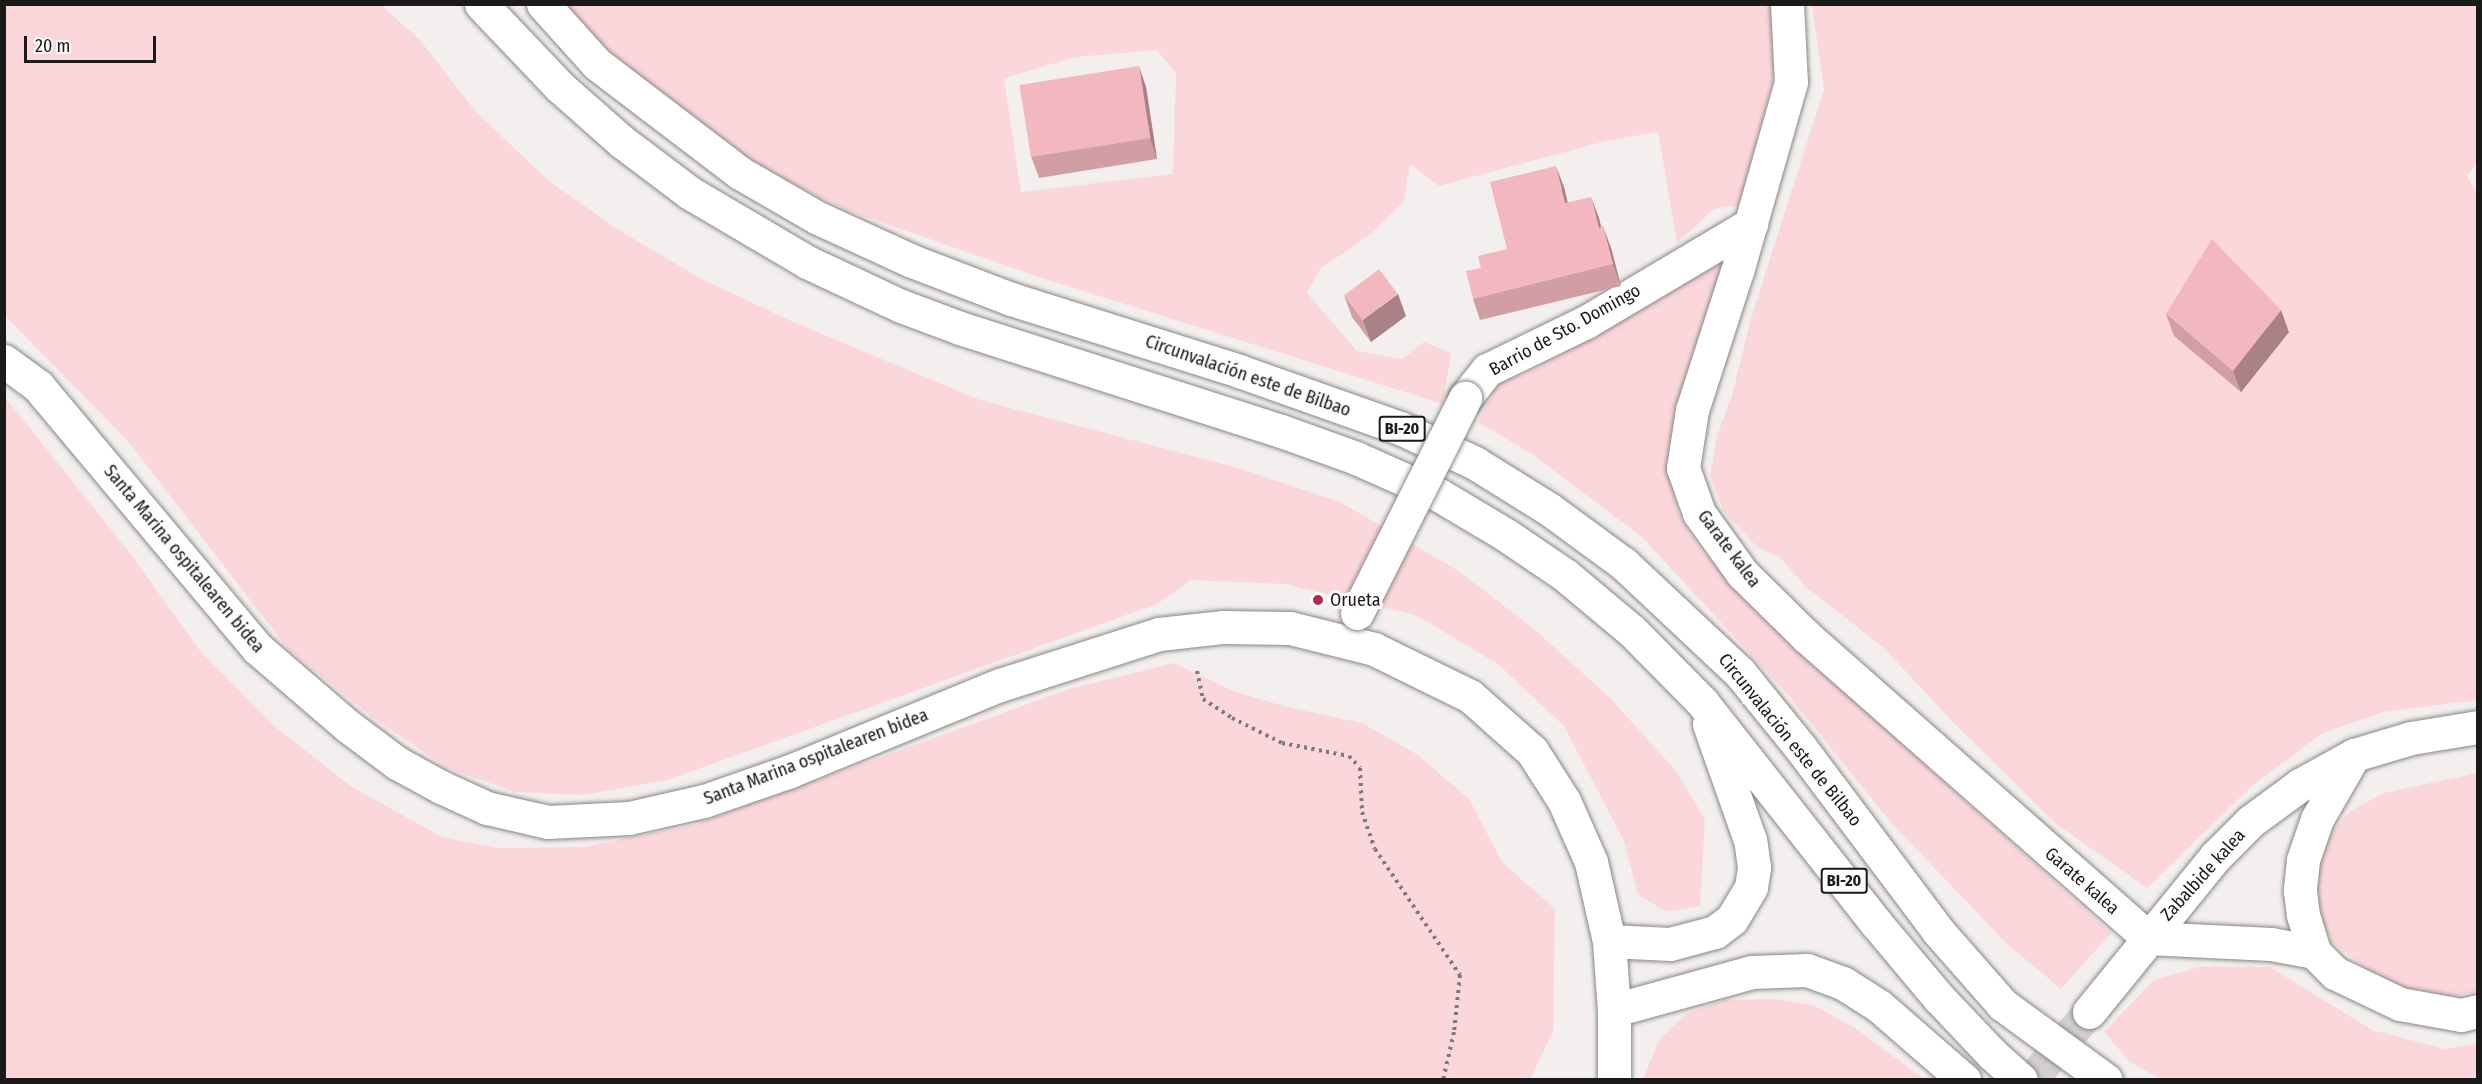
<!DOCTYPE html>
<html>
<head>
<meta charset="utf-8">
<style>
	body { margin:0 }
	#map { position:relative; width:2482px; height:1084px; overflow:hidden; background:#f3efef; font-family:"Fira Sans Condensed",sans-serif }
	div>[style] { position:absolute }
	.green>* { inset:0; background:#fbd7db }
	.secondary-tunnel>* { height:33px; margin-top:-16.5px; transform-origin:0; background:repeating-linear-gradient(90deg,#d3cfcf 0 33px,transparent 0 49px) }
	.path>* { height:4px; margin-top:-2px; transform-origin:0; background:repeating-linear-gradient(90deg,#7c7a7a 0 3px,transparent 0 7.5px) }
	.roads { filter:drop-shadow(0 0 2px #898686) drop-shadow(0 0 2px #898686) }
	.street>* { height:33px; margin:-16.5px; padding:0 16.5px; transform-origin:16.5px; border-radius:16.5px; background:#fff }
	.secondary>* { height:33px; margin:-16.5px; padding:0 16.5px; transform-origin:16.5px; border-radius:16.5px; background:#fff }
	.primary>* { height:33px; margin:-16.5px; padding:0 16.5px; transform-origin:16.5px; border-radius:16.5px; background:#fff }
	.bridges { filter:drop-shadow(0 0 2px #898686) drop-shadow(0 0 2px #898686) }
	.street-bridge>* { height:33px; margin:-16.5px; padding:0 16.5px; transform-origin:16.5px; border-radius:16.5px; background:#fff }
	.wall>* { inset:0; background:#d19ea4 }
	.shaded-wall>* { inset:0; background:#aa8186 }
	.building>* { inset:0; background:#f3b8bf; transform-origin:0 0 }
	.dots>* { width:16px; height:16px; translate:-50% -50%; box-sizing:border-box; border:3px solid #fffcfd; border-radius:50% }
	span { translate:-50% -50%; white-space:nowrap; text-align:center; line-height:1.15; -webkit-text-stroke:6px #fffcfd; paint-order:stroke }
	.shield-label span { padding:2px 4px; background:#fffcfd; border:2px solid; border-radius:4px; -webkit-text-stroke-width:0 }
	.shield-label { font-size:16px; color:#1b1919; font-weight:700 }
	.street-label { font-size:18px; color:#1b1919 }
	.poi-label { font-size:18px; color:#1b1919 }
	.left { translate:0 -50%; text-align:left }
	.frame { position:absolute; inset:0; border:6px solid #1b1919; pointer-events:none }
	.scale { position:absolute; left:24px; top:36px; width:132px; height:27px; box-sizing:border-box; border:3px solid #1b1919; border-top:0; padding-left:8px; font-size:18px; line-height:21px; white-space:nowrap; color:#1b1919; -webkit-text-stroke:4px #fffcfd; paint-order:stroke }
</style>
</head>
<body>
<div id="map">
	<div class="green">
		<i style="clip-path:polygon(4px 5px,381px 5px,420px 40px,476px 112px,549px 181px,617px 229px,700px 278px,793px 322px,980px 400px,1238px 468px,1340px 502px,1457px 570px,1533px 628px,1610px 698px,1677px 772px,1705px 820px,1700px 906px,1667px 912px,1638px 895px,1624px 841px,1564px 726px,1499px 665px,1416px 615px,1284px 584px,1191px 580px,1157px 604px,667px 780px,584px 795px,515px 792px,447px 768px,372px 717px,287px 648px,128px 441px,5px 316px)"></i>
		<i style="clip-path:polygon(evenodd,564px 5px,1770px 5px,1777px 64px,1739px 205px,1714px 209px,1677px 243px,1658px 132px,1606px 141px,1439px 186px,1410px 164px,1404px 201px,1372px 233px,1320px 269px,1307px 293px,1357px 351px,1402px 359px,1424px 342px,1451px 353px,1443px 404px,1039px 277px,846px 210px,757px 166px,674px 106px,602px 47px,564px 5px,1157px 50px,1176px 73px,1173px 174px,1021px 192px,1004px 78px,1076px 57px,1157px 50px)"></i>
		<i style="clip-path:polygon(1812px 5px,2477px 5px,2477px 163px,2467px 176px,2478px 195px,2477px 700px,2383px 712px,2321px 734px,2253px 785px,2147px 888px,2055px 823px,1950px 719px,1884px 648px,1805px 586px,1780px 557px,1758px 548px,1724px 512px,1710px 477px,1717px 435px,1732px 396px,1750px 322px,1824px 89px)"></i>
		<i style="clip-path:polygon(1730px 254px,1668px 466px,1679px 516px,1704px 553px,1765px 620px,2111px 933px,2061px 989px,2005px 942px,1889px 820px,1788px 695px,1643px 538px,1532px 454px,1478px 422px,1497px 383px,1524px 375px,1567px 351px)"></i>
		<i style="clip-path:polygon(4px 396px,132px 556px,201px 652px,274px 726px,352px 787px,442px 837px,498px 848px,584px 847px,694px 825px,1069px 689px,1174px 663px,1233px 691px,1287px 707px,1362px 723px,1418px 755px,1469px 799px,1502px 862px,1555px 909px,1553px 1031px,1530px 1080px,5px 1079px)"></i>
		<i style="clip-path:polygon(2477px 773px,2477px 992px,2448px 996px,2409px 991px,2366px 968px,2332px 942px,2315px 902px,2318px 869px,2327px 837px,2350px 811px,2384px 793px)"></i>
		<i style="clip-path:polygon(2203px 966px,2270px 967px,2372px 1030px,2445px 1049px,2477px 1044px,2477px 1079px,2161px 1079px,2130px 1062px,2104px 1032px,2154px 980px)"></i>
		<i style="clip-path:polygon(1774px 999px,1813px 1005px,1855px 1028px,1924px 1079px,1643px 1079px,1659px 1040px,1686px 1014px,1725px 1000px)"></i>
	</div>
	<div class="secondary-tunnel">
		<i style="left:2031px;top:1080px;width:89px;rotate:-49.5deg"></i>
	</div>
	<div class="path">
		<i style="left:1197px;top:671px;width:29px;rotate:78deg"></i>
		<i style="left:1203px;top:699px;width:35px;rotate:33deg"></i>
		<i style="left:1232px;top:718px;width:56px;rotate:26.6deg"></i>
		<i style="left:1282px;top:743px;width:68px;rotate:11deg"></i>
		<i style="left:1349px;top:756px;width:16px;rotate:47deg"></i>
		<i style="left:1360px;top:768px;width:44px;rotate:87.4deg"></i>
		<i style="left:1362px;top:812px;width:39px;rotate:71deg"></i>
		<i style="left:1375px;top:849px;width:152px;rotate:56deg"></i>
		<i style="left:1460px;top:975px;width:57px;rotate:96deg"></i>
		<i style="left:1454px;top:1032px;width:49px;rotate:102.9deg"></i>
	</div>
	<div class="roads">
		<div class="street">
			<i style="left:1787px;top:4px;width:78px;rotate:87.1deg"></i>
			<i style="left:1791px;top:82px;width:197px;rotate:105.9deg"></i>
			<i style="left:1737px;top:271px;width:146px;rotate:107.9deg"></i>
			<i style="left:1692px;top:410px;width:59px;rotate:98.8deg"></i>
			<i style="left:1683px;top:468px;width:48px;rotate:70.4deg"></i>
			<i style="left:1699px;top:513px;width:74px;rotate:54.4deg"></i>
			<i style="left:1742px;top:573px;width:91px;rotate:44.6deg"></i>
			<i style="left:1807px;top:637px;width:455px;rotate:41.4deg"></i>
			<i style="left:1465px;top:398px;width:36px;rotate:-52deg"></i>
			<i style="left:1487px;top:370px;width:110px;rotate:-25.9deg"></i>
			<i style="left:1586px;top:322px;width:192px;rotate:-30.7deg"></i>
		</div>
		<div class="secondary">
			<i style="left:4px;top:361px;width:42px;rotate:36.3deg"></i>
			<i style="left:38px;top:386px;width:341px;rotate:50.1deg"></i>
			<i style="left:257px;top:648px;width:121px;rotate:40.7deg"></i>
			<i style="left:349px;top:727px;width:60px;rotate:36.9deg"></i>
			<i style="left:397px;top:763px;width:50px;rotate:28.6deg"></i>
			<i style="left:441px;top:787px;width:51px;rotate:24.5deg"></i>
			<i style="left:487px;top:808px;width:63px;rotate:12.9deg"></i>
			<i style="left:548px;top:822px;width:81px;rotate:-2.8deg"></i>
			<i style="left:629px;top:818px;width:77px;rotate:-12.8deg"></i>
			<i style="left:704px;top:801px;width:91px;rotate:-19.2deg"></i>
			<i style="left:790px;top:771px;width:227px;rotate:-22.3deg"></i>
			<i style="left:1000px;top:685px;width:167px;rotate:-17.8deg"></i>
			<i style="left:1159px;top:634px;width:63px;rotate:-6.3deg"></i>
			<i style="left:1222px;top:627px;width:68px;rotate:0.8deg"></i>
			<i style="left:1290px;top:628px;width:87px;rotate:14deg"></i>
			<i style="left:1374px;top:649px;width:107px;rotate:26.1deg"></i>
			<i style="left:1470px;top:696px;width:83px;rotate:41.6deg"></i>
			<i style="left:1532px;top:751px;width:59px;rotate:57.4deg"></i>
			<i style="left:1564px;top:801px;width:67px;rotate:66.1deg"></i>
			<i style="left:1591px;top:862px;width:81px;rotate:77.2deg"></i>
			<i style="left:1609px;top:941px;width:69px;rotate:85.9deg"></i>
			<i style="left:1614px;top:1010px;width:70px;rotate:90deg"></i>
			<i style="left:2089px;top:1012px;width:200px;rotate:-50.9deg"></i>
			<i style="left:2215px;top:857px;width:51px;rotate:-45deg"></i>
			<i style="left:2251px;top:821px;width:61px;rotate:-36.3deg"></i>
			<i style="left:2300px;top:785px;width:62px;rotate:-29.1deg"></i>
			<i style="left:2354px;top:755px;width:59px;rotate:-16.6deg"></i>
			<i style="left:2411px;top:738px;width:68px;rotate:-9.3deg"></i>
		</div>
		<div class="primary">
			<i style="left:481px;top:4px;width:115px;rotate:46.4deg"></i>
			<i style="left:560px;top:87px;width:81px;rotate:41.5deg"></i>
			<i style="left:621px;top:141px;width:86px;rotate:37deg"></i>
			<i style="left:690px;top:193px;width:136px;rotate:30.5deg"></i>
			<i style="left:807px;top:262px;width:104px;rotate:25.1deg"></i>
			<i style="left:901px;top:306px;width:63px;rotate:20.4deg"></i>
			<i style="left:960px;top:328px;width:337px;rotate:17.8deg"></i>
			<i style="left:1281px;top:431px;width:80px;rotate:19.8deg"></i>
			<i style="left:1356px;top:458px;width:91px;rotate:24deg"></i>
			<i style="left:1439px;top:495px;width:78px;rotate:30.8deg"></i>
			<i style="left:1506px;top:535px;width:71px;rotate:34.1deg"></i>
			<i style="left:1565px;top:575px;width:87px;rotate:39.9deg"></i>
			<i style="left:1632px;top:631px;width:100px;rotate:45.4deg"></i>
			<i style="left:1702px;top:702px;width:281px;rotate:51.8deg"></i>
			<i style="left:1876px;top:923px;width:98px;rotate:50deg"></i>
			<i style="left:1939px;top:998px;width:77px;rotate:46.6deg"></i>
			<i style="left:1992px;top:1054px;width:39px;rotate:42deg"></i>
			<i style="left:543px;top:4px;width:81px;rotate:48deg"></i>
			<i style="left:597px;top:64px;width:180px;rotate:37.3deg"></i>
			<i style="left:740px;top:173px;width:90px;rotate:30deg"></i>
			<i style="left:818px;top:218px;width:103px;rotate:24.6deg"></i>
			<i style="left:912px;top:261px;width:106px;rotate:21deg"></i>
			<i style="left:1011px;top:299px;width:239px;rotate:17.5deg"></i>
			<i style="left:1239px;top:371px;width:171px;rotate:19.5deg"></i>
			<i style="left:1400px;top:428px;width:83px;rotate:25deg"></i>
			<i style="left:1475px;top:463px;width:87px;rotate:31.9deg"></i>
			<i style="left:1549px;top:509px;width:93px;rotate:36.3deg"></i>
			<i style="left:1624px;top:564px;width:159px;rotate:43.2deg"></i>
			<i style="left:1740px;top:673px;width:95px;rotate:51deg"></i>
			<i style="left:1800px;top:747px;width:230px;rotate:53.1deg"></i>
			<i style="left:1938px;top:931px;width:98px;rotate:48.7deg"></i>
			<i style="left:2003px;top:1005px;width:127px;rotate:36.1deg"></i>
			<i style="left:2354px;top:755px;width:74px;rotate:120deg"></i>
			<i style="left:2317px;top:819px;width:43px;rotate:108.9deg"></i>
			<i style="left:2303px;top:860px;width:31px;rotate:96deg"></i>
			<i style="left:2300px;top:891px;width:24px;rotate:83deg"></i>
			<i style="left:2303px;top:915px;width:39px;rotate:73deg"></i>
			<i style="left:2314px;top:952px;width:30px;rotate:45deg"></i>
			<i style="left:2335px;top:973px;width:72px;rotate:25.5deg"></i>
			<i style="left:2400px;top:1004px;width:62px;rotate:10.2deg"></i>
			<i style="left:2461px;top:1015px;width:17px;rotate:-13deg"></i>
			<i style="left:2148px;top:938px;width:123px;rotate:2.8deg"></i>
			<i style="left:2271px;top:944px;width:44px;rotate:10.5deg"></i>
			<i style="left:1609px;top:941px;width:61px;rotate:2.8deg"></i>
			<i style="left:1670px;top:944px;width:47px;rotate:-14.9deg"></i>
			<i style="left:1715px;top:932px;width:21px;rotate:-37deg"></i>
			<i style="left:1732px;top:919px;width:37px;rotate:-59deg"></i>
			<i style="left:1751px;top:887px;width:20px;rotate:-81deg"></i>
			<i style="left:1754px;top:867px;width:27px;rotate:-98deg"></i>
			<i style="left:1750px;top:840px;width:123px;rotate:-109.5deg"></i>
			<i style="left:1614px;top:1010px;width:143px;rotate:-15.4deg"></i>
			<i style="left:1752px;top:972px;width:55px;rotate:-2.1deg"></i>
			<i style="left:1807px;top:970px;width:38px;rotate:20deg"></i>
			<i style="left:1843px;top:983px;width:43px;rotate:32.6deg"></i>
			<i style="left:1879px;top:1006px;width:113px;rotate:41deg"></i>
		</div>
	</div>
	<div class="bridges">
		<div class="street-bridge">
			<i style="left:1357px;top:613px;width:241px;rotate:-63.3deg"></i>
		</div>
	</div>
	<div class="wall">
		<i style="clip-path:polygon(1146px 87px,1157px 159px,1039px 178px,1031px 156px)"></i>
		<i style="clip-path:polygon(1564px 187px,1567px 202px,1599px 218px,1601px 227px,1611px 248px,1621px 286px,1480px 320px,1473px 299px,1481px 268px,1507px 249px)"></i>
		<i style="clip-path:polygon(1344px 295px,1406px 316px,1371px 342px,1352px 317px)"></i>
		<i style="clip-path:polygon(2166px 314px,2289px 332px,2241px 392px,2174px 336px)"></i>
	</div>
	<div class="shaded-wall">
		<i style="clip-path:polygon(1139px 66px,1146px 87px,1157px 159px,1150px 138px)"></i>
		<i style="clip-path:polygon(1556px 166px,1564px 187px,1573px 224px,1565px 203px)"></i>
		<i style="clip-path:polygon(1591px 197px,1599px 218px,1606px 249px,1599px 228px)"></i>
		<i style="clip-path:polygon(1603px 226px,1611px 248px,1621px 286px,1613px 264px)"></i>
		<i style="clip-path:polygon(1398px 294px,1406px 316px,1371px 342px,1363px 320px)"></i>
		<i style="clip-path:polygon(2281px 310px,2289px 332px,2241px 392px,2233px 371px)"></i>
	</div>
	<div class="building">
		<i style="left:1139px;top:66px;width:73px;height:121px;rotate:81deg"></i>
		<i style="clip-path:polygon(1556px 166px,1565px 203px,1591px 197px,1599px 228px,1603px 226px,1613px 264px,1473px 299px,1466px 271px,1481px 268px,1478px 256px,1507px 249px,1490px 182px)"></i>
		<i style="clip-path:polygon(2212px 239px,2281px 310px,2233px 371px,2166px 314px)"></i>
		<i style="left:1379px;top:269px;width:31px;height:44px;rotate:53deg"></i>
	</div>
	<div class="dots">
		<i style="left:1318px;top:600px;background:#b7274e"></i>
	</div>
	<div class="shield-label">
		<span style="left:1402px;top:429px">BI-20</span>
		<span style="left:1844px;top:881px">BI-20</span>
	</div>
	<div class="street-label">
		<span style="left:1565px;top:330px;rotate:-29deg">Barrio de Sto. Domingo</span>
		<span style="left:1248px;top:376px;rotate:19deg">Circunvalación este de Bilbao</span>
		<span style="left:1729px;top:549px;rotate:53deg">Garate kalea</span>
		<span style="left:184px;top:559px;rotate:50deg">Santa Marina ospitalearen bidea</span>
		<span style="left:1790px;top:740px;rotate:51deg">Circunvalación este de Bilbao</span>
		<span style="left:816px;top:757px;rotate:-21deg">Santa Marina ospitalearen bidea</span>
		<span style="left:2203px;top:875px;rotate:-48deg">Zabalbide kalea</span>
		<span style="left:2082px;top:881px;rotate:41deg">Garate kalea</span>
	</div>
	<div class="poi-label">
		<span class="left" style="left:1330px;top:600px">Orueta</span>
	</div>
	<div class="frame"></div>
	<div class="scale">20 m</div>
</div>
</body>
</html>
